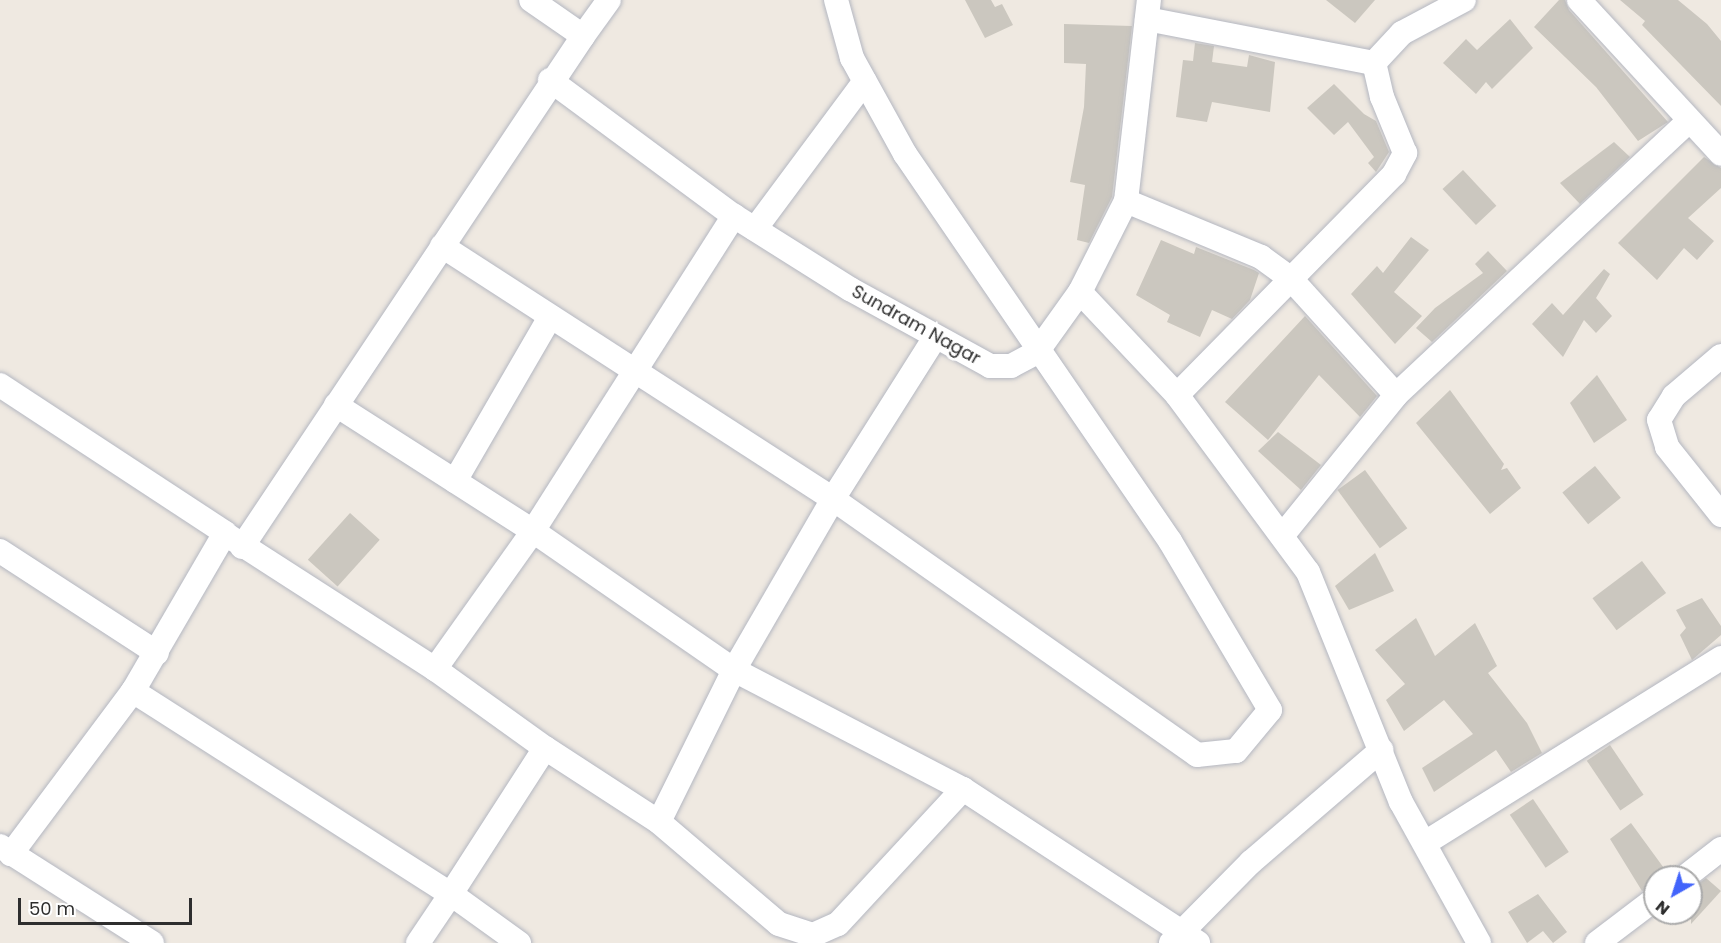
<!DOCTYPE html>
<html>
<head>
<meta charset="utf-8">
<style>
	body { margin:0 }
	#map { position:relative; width:1721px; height:943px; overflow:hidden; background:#efe9e1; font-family:Poppins,sans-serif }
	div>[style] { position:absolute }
	.building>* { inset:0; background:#cbc7bf; transform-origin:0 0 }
	.roads { filter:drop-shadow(0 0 2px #b4b7c1) drop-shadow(0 0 2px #b4b7c1) }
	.street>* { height:24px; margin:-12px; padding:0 12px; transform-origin:12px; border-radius:12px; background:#fff }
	span { translate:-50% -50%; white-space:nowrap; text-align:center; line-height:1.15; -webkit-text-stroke:6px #fff; paint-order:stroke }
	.street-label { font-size:18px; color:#2e2e2e }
	.north { position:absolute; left:1643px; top:865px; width:60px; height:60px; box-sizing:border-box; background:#fff; border:2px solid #ababab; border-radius:50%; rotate:219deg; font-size:16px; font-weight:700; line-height:24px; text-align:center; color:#2e2e2e }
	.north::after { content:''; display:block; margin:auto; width:21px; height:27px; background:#4264fb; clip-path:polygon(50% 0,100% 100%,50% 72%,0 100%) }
	.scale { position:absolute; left:18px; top:898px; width:174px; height:27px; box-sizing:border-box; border:3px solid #2e2e2e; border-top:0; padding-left:8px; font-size:18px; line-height:21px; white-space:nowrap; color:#2e2e2e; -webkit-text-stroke:4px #fff; paint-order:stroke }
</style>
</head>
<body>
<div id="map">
	<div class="building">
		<i style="clip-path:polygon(965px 0,991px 0,995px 7px,1002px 4px,1013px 25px,985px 38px)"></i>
		<i style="clip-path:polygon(1326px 0,1375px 0,1355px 23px)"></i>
		<i style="clip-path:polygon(1559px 0,1565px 0,1569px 10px,1668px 122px,1638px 141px,1596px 87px,1534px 27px)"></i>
		<i style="clip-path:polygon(1620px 0,1678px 0,1707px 24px,1721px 41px,1721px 106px,1642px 25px,1645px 21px)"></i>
		<i style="clip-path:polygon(1510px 19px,1533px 48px,1492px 89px,1486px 82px,1476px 94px,1443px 63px,1466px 39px,1477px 50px)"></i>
		<i style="clip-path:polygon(1064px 24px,1132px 26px,1112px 197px,1089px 243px,1077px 240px,1085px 185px,1070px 182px,1084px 107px,1086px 64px,1064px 63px)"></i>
		<i style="clip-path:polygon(1195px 43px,1214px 46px,1212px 62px,1247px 67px,1249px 55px,1275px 62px,1270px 112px,1212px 102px,1207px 122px,1176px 117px,1183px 60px,1193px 61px)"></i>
		<i style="clip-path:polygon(1334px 84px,1364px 114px,1376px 121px,1389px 152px,1376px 172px,1368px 163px,1374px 157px,1348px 122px,1334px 135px,1307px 108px)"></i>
		<i style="clip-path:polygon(1614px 142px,1630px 157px,1580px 204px,1560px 183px)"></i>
		<i style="clip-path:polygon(1704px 157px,1721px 168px,1721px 188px,1688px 218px,1714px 241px,1697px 260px,1684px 248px,1657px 280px,1618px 243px)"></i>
		<i style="left:1463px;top:170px;width:49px;height:28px;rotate:47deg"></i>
		<i style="clip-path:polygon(1411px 237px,1429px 250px,1394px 292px,1422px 316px,1395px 344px,1351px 294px,1377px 266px,1383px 273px)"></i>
		<i style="clip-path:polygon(1161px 240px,1194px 254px,1196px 247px,1254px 270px,1259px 273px,1250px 300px,1232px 319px,1212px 310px,1200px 337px,1167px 322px,1170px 315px,1136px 295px)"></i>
		<i style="clip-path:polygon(1488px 251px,1507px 271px,1432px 342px,1416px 328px,1435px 308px,1483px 273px,1475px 264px)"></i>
		<i style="clip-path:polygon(1604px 269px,1610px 274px,1596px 298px,1612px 316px,1596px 333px,1584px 320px,1563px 357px,1532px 324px,1552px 303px,1563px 315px)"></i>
		<i style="clip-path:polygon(1305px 316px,1377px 396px,1360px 417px,1319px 375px,1268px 440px,1225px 402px)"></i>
		<i style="clip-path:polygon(1597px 375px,1627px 420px,1594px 443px,1570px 403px)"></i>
		<i style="clip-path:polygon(1450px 390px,1504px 464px,1501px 470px,1507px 468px,1521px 488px,1490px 514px,1416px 423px)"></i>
		<i style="clip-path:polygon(1278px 432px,1321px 465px,1301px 490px,1258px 451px)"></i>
		<i style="left:1595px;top:466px;width:41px;height:42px;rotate:51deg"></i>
		<i style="left:1365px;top:470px;width:72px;height:34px;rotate:54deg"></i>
		<i style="left:350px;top:513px;width:40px;height:63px;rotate:42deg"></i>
		<i style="clip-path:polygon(1375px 553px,1394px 591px,1349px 610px,1335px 586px)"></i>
		<i style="left:1642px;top:561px;width:40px;height:62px;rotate:53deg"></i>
		<i style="clip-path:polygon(1702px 598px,1721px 626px,1721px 635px,1692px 660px,1680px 635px,1686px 628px,1676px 610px)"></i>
		<i style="clip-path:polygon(1416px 618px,1435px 656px,1475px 623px,1497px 666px,1488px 673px,1527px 723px,1542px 753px,1511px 772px,1496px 750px,1434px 792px,1422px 768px,1473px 734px,1444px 700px,1404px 731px,1386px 700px,1405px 684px,1375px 650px)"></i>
		<i style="left:1610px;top:745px;width:60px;height:28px;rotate:56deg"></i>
		<i style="left:1533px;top:799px;width:64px;height:28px;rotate:56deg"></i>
		<i style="clip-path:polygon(1631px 823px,1669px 875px,1655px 877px,1655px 885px,1642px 891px,1610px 839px)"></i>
		<i style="clip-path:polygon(1706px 878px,1721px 891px,1691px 924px,1691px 889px)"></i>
		<i style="clip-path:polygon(1538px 894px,1567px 932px,1553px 943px,1543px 931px,1527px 943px,1508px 912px)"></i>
	</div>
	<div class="roads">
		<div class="street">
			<i style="left:1579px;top:0;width:209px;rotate:47.3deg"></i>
			<i style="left:1147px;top:19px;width:231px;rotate:11deg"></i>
			<i style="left:583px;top:36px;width:44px;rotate:-54.2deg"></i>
			<i style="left:550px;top:80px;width:229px;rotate:36.5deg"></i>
			<i style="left:734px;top:216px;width:137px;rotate:32.2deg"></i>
			<i style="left:850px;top:289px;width:160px;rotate:28.8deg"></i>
			<i style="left:990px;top:366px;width:21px"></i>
			<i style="left:1011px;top:366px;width:30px;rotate:-28deg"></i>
			<i style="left:1037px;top:352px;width:74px;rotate:-54.4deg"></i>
			<i style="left:1080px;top:292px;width:102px;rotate:-63.2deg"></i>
			<i style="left:1126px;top:201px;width:202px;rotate:-83.5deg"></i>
			<i style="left:1126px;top:201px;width:146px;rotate:22.5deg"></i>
			<i style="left:1261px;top:257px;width:37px;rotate:36deg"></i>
			<i style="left:1291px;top:279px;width:156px;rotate:47.8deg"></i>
			<i style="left:755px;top:229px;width:184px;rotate:-53.4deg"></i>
			<i style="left:442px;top:246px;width:466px;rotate:32.9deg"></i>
			<i style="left:833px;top:499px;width:445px;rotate:35.1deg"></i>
			<i style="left:1197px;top:755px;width:39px;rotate:-6deg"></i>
			<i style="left:1236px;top:751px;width:53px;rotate:-50.3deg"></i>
			<i style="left:1270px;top:710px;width:196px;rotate:-120.6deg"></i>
			<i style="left:1170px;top:541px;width:469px;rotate:-124.4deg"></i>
			<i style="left:905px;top:154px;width:110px;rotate:-118.9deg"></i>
			<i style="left:852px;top:58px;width:60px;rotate:-105.4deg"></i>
			<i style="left:1080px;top:292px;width:141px;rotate:46.7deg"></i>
			<i style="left:1177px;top:395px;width:220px;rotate:53.5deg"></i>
			<i style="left:1308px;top:572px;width:248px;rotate:68deg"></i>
			<i style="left:1401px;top:802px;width:161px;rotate:61deg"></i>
			<i style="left:934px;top:339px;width:189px;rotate:122.3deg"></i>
			<i style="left:833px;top:499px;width:198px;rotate:120.1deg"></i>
			<i style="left:734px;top:670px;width:258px;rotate:27.5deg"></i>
			<i style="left:963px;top:789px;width:281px;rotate:33.2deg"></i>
			<i style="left:1721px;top:356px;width:62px;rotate:139.6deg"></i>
			<i style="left:1674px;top:396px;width:28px;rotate:122deg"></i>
			<i style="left:1659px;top:420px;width:28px;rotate:73deg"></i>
			<i style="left:1667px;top:447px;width:87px;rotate:51.5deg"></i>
			<i style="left:0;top:385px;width:269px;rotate:33.3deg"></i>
			<i style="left:225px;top:533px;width:183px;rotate:120.2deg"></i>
			<i style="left:133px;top:691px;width:204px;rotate:126.8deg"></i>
			<i style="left:1177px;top:395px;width:310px;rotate:-45.5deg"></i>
			<i style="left:1394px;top:174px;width:24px;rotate:-62deg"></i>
			<i style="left:1405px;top:153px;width:61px;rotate:-112.3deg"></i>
			<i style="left:1382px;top:97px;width:35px;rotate:-103deg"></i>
			<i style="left:1374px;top:63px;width:41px;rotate:-47deg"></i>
			<i style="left:1402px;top:33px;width:70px;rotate:-28deg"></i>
			<i style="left:336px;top:405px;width:234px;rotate:32.6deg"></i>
			<i style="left:533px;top:531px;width:244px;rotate:34.7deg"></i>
			<i style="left:734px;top:670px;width:169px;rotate:116.3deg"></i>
			<i style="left:659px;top:822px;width:136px;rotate:-147deg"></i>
			<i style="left:545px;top:748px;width:174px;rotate:122.8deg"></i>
			<i style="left:451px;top:894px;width:84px;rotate:35.8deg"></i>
			<i style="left:455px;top:481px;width:190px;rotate:-59.9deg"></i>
			<i style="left:1282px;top:536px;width:181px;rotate:-51deg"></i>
			<i style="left:1396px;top:395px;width:401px;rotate:-43.1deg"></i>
			<i style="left:230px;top:537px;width:244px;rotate:32.8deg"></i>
			<i style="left:435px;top:669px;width:135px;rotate:35.7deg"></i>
			<i style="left:242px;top:547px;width:614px;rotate:-56.28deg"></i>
			<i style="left:583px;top:36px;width:63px;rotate:-145.3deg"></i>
			<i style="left:0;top:551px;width:187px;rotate:33deg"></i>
			<i style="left:435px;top:669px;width:169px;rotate:-54.6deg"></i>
			<i style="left:533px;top:531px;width:374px;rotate:-57.5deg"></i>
			<i style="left:133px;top:691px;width:377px;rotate:32.6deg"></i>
			<i style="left:451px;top:894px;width:59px;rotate:124deg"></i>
			<i style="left:659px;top:822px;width:157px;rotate:40.4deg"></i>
			<i style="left:779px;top:924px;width:36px;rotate:18deg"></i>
			<i style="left:813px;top:935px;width:27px;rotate:-24deg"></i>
			<i style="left:838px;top:924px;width:184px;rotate:-47.2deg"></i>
			<i style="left:1425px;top:843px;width:349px;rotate:-32deg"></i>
			<i style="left:0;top:846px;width:180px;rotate:32.5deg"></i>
			<i style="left:1685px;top:877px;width:46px;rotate:-37.9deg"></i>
			<i style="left:1171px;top:943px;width:114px;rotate:-45.4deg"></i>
			<i style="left:1251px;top:862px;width:172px;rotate:-40.7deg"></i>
			<i style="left:1597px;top:943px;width:73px;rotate:-37.2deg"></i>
		</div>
	</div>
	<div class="street-label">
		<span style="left:916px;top:325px;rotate:29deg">Sundram Nagar</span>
	</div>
	<div class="north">N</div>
	<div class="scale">50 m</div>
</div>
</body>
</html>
